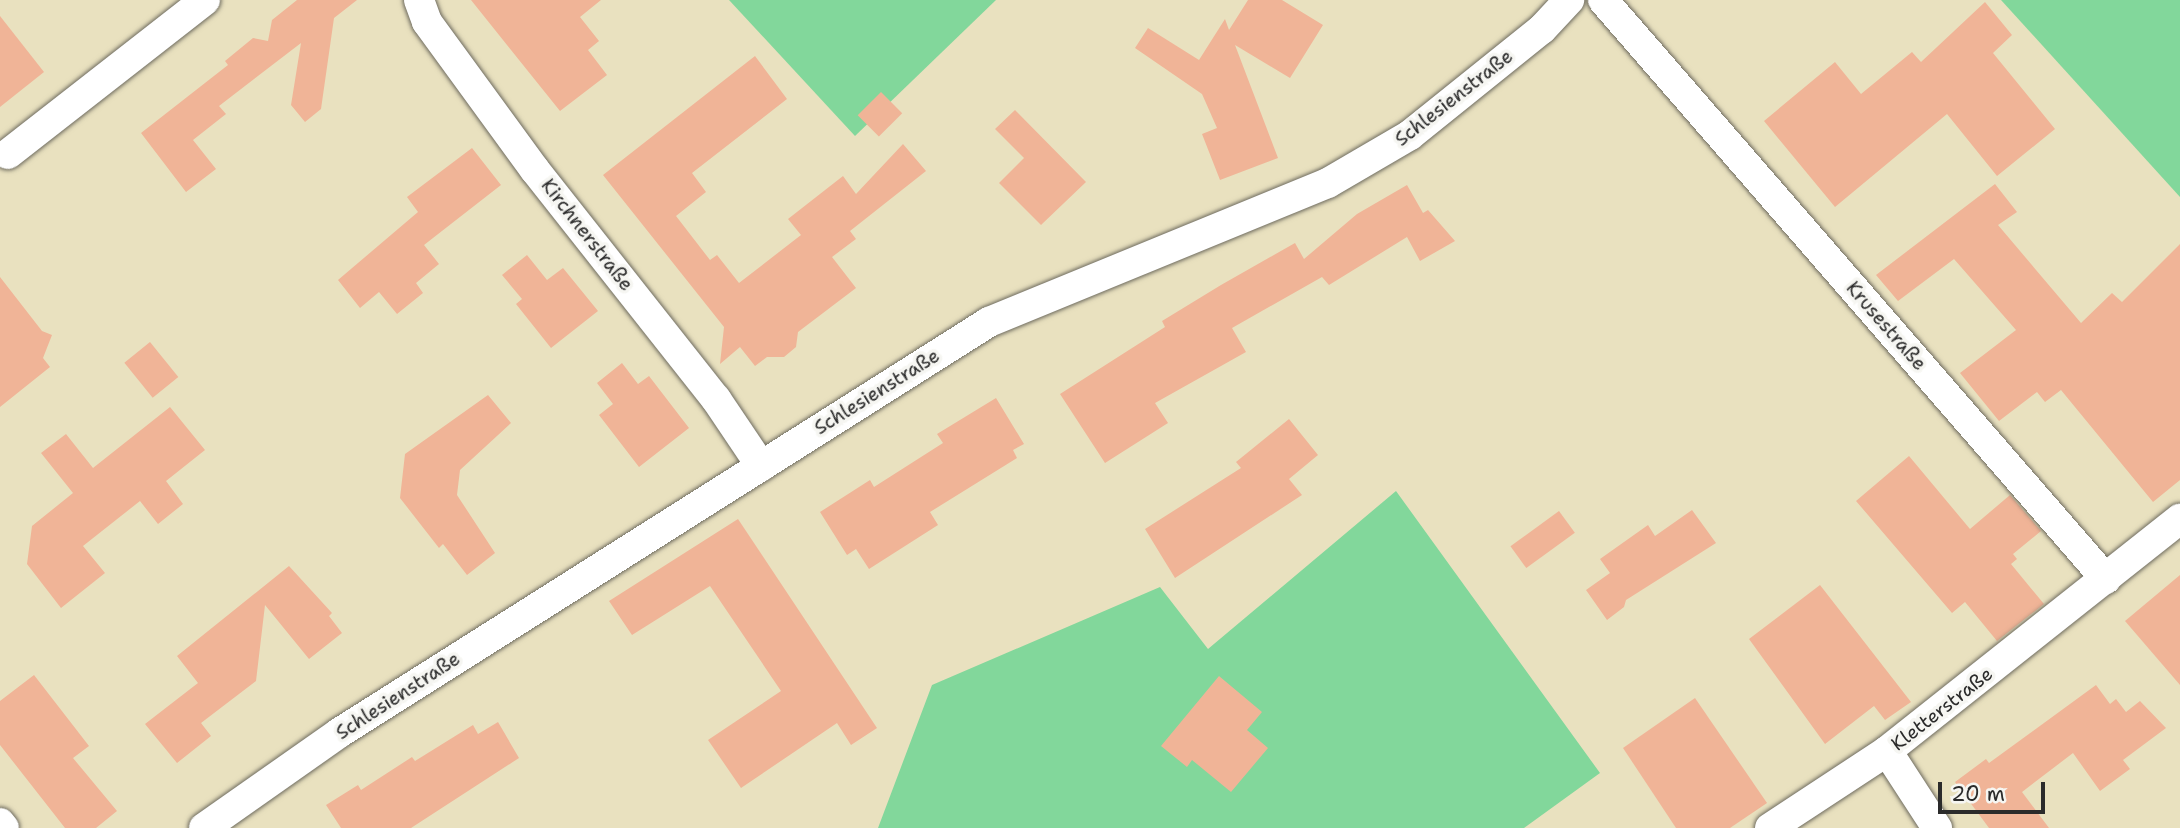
<!DOCTYPE html>
<html>
<head>
<meta charset="utf-8">
<style>
	body { margin:0 }
	#map { position:relative; width:2180px; height:828px; overflow:hidden; background:#e9e1bf; font-family:"Shantell Sans",sans-serif }
	div>[style] { position:absolute }
	.green>* { inset:0; background:#82d79b }
	.building>* { inset:0; background:#f0b497; transform-origin:0 0 }
	.roads { filter:drop-shadow(0 0 2px #6e6b5f) drop-shadow(0 0 2px #6e6b5f) }
	.minor>* { height:30px; margin:-15px; padding:0 15px; transform-origin:15px; border-radius:15px; background:#fff }
	span { translate:-50% -50%; white-space:nowrap; text-align:center; line-height:1.15; -webkit-text-stroke:7px #f6f6f2; paint-order:stroke }
	.street-label { font-size:19px; color:#2b2b2b }
	.scale { position:absolute; left:1938px; top:782px; width:107px; height:32px; box-sizing:border-box; border:4px solid #2b2b2b; border-top:0; padding-left:9px; font-size:21px; line-height:24px; white-space:nowrap; color:#2b2b2b; -webkit-text-stroke:5px #f6f6f2; paint-order:stroke }
</style>
</head>
<body>
<div id="map">
	<div class="green">
		<i style="clip-path:polygon(729px 0,996px 0,855px 136px)"></i>
		<i style="clip-path:polygon(2001px 0,2180px 0,2180px 197px)"></i>
		<i style="clip-path:polygon(1396px 491px,1600px 773px,1524px 828px,878px 828px,932px 685px,1160px 587px,1208px 649px)"></i>
	</div>
	<div class="building">
		<i style="clip-path:polygon(297px 0,357px 0,334px 18px,321px 109px,305px 122px,291px 105px,301px 43px,219px 106px,226px 114px,193px 140px,216px 169px,186px 192px,141px 133px,228px 65px,225px 61px,253px 38px,268px 41px,272px 20px)"></i>
		<i style="clip-path:polygon(471px 0,601px 0,580px 17px,599px 41px,588px 50px,607px 75px,560px 111px)"></i>
		<i style="clip-path:polygon(1248px 0,1282px 0,1323px 25px,1290px 78px,1235px 45px,1278px 158px,1220px 180px,1202px 134px,1217px 128px,1202px 94px,1135px 48px,1148px 28px,1199px 60px,1225px 19px,1229px 30px)"></i>
		<i style="clip-path:polygon(1985px 2px,2012px 35px,1993px 53px,2055px 129px,1997px 176px,1947px 114px,1835px 207px,1764px 121px,1835px 62px,1861px 94px,1912px 52px,1921px 62px)"></i>
		<i style="clip-path:polygon(0 16px,44px 72px,0 107px)"></i>
		<i style="clip-path:polygon(755px 56px,787px 99px,692px 173px,706px 192px,676px 216px,710px 260px,717px 255px,739px 283px,801px 235px,788px 219px,843px 176px,856px 194px,903px 144px,926px 171px,850px 231px,856px 239px,832px 257px,856px 288px,798px 332px,796px 347px,784px 357px,767px 357px,755px 366px,740px 347px,720px 364px,724px 327px,603px 175px)"></i>
		<i style="left:881px;top:92px;width:30px;height:33px;rotate:45deg"></i>
		<i style="clip-path:polygon(1015px 110px,1086px 182px,1041px 225px,999px 183px,1024px 158px,995px 129px)"></i>
		<i style="clip-path:polygon(472px 148px,501px 185px,424px 245px,439px 264px,416px 283px,423px 293px,397px 314px,379px 292px,360px 308px,338px 280px,418px 212px,407px 197px)"></i>
		<i style="clip-path:polygon(1995px 184px,2017px 212px,1998px 225px,2081px 323px,2112px 293px,2122px 302px,2180px 244px,2180px 480px,2153px 502px,2061px 390px,2045px 402px,2037px 392px,1999px 421px,1960px 373px,2016px 330px,1954px 259px,1898px 301px,1876px 275px)"></i>
		<i style="clip-path:polygon(1407px 185px,1423px 213px,1428px 210px,1455px 241px,1420px 261px,1407px 237px,1329px 285px,1322px 277px,1232px 328px,1246px 352px,1155px 403px,1168px 423px,1105px 463px,1060px 394px,1165px 327px,1162px 321px,1221px 285px,1295px 243px,1304px 259px,1357px 214px)"></i>
		<i style="clip-path:polygon(527px 255px,547px 280px,563px 268px,598px 311px,551px 348px,516px 304px,522px 299px,502px 275px)"></i>
		<i style="clip-path:polygon(0 277px,42px 331px,52px 335px,43px 358px,50px 367px,0 407px)"></i>
		<i style="left:150px;top:342px;width:45px;height:33px;rotate:51deg"></i>
		<i style="clip-path:polygon(622px 363px,638px 384px,649px 376px,689px 428px,639px 467px,599px 415px,613px 404px,597px 383px)"></i>
		<i style="clip-path:polygon(488px 395px,511px 423px,460px 470px,457px 495px,495px 553px,467px 575px,443px 544px,439px 548px,400px 498px,405px 454px)"></i>
		<i style="clip-path:polygon(996px 398px,1024px 444px,1013px 450px,1017px 458px,930px 512px,938px 525px,869px 569px,856px 549px,847px 555px,820px 512px,870px 480px,874px 487px,943px 443px,937px 434px)"></i>
		<i style="clip-path:polygon(170px 407px,205px 450px,166px 481px,183px 504px,158px 524px,140px 501px,83px 546px,105px 573px,61px 608px,27px 564px,32px 526px,73px 493px,41px 453px,66px 434px,93px 468px)"></i>
		<i style="clip-path:polygon(1289px 419px,1318px 455px,1289px 479px,1302px 495px,1175px 578px,1145px 529px,1241px 468px,1236px 462px)"></i>
		<i style="clip-path:polygon(1909px 456px,1970px 529px,2010px 495px,2041px 531px,2013px 554px,2017px 559px,2011px 564px,2044px 604px,1997px 641px,1965px 602px,1952px 613px,1856px 501px)"></i>
		<i style="clip-path:polygon(1692px 510px,1716px 543px,1626px 600px,1624px 607px,1607px 620px,1586px 590px,1610px 573px,1600px 559px,1648px 525px,1655px 536px)"></i>
		<i style="left:1559px;top:511px;width:27px;height:60px;rotate:54deg"></i>
		<i style="clip-path:polygon(738px 519px,877px 728px,851px 745px,837px 723px,741px 788px,708px 740px,781px 691px,710px 586px,632px 635px,609px 601px)"></i>
		<i style="clip-path:polygon(289px 566px,332px 613px,329px 616px,342px 633px,309px 659px,265px 605px,256px 681px,201px 723px,211px 736px,177px 763px,145px 724px,198px 683px,177px 656px)"></i>
		<i style="clip-path:polygon(2180px 575px,2180px 685px,2125px 621px)"></i>
		<i style="clip-path:polygon(1820px 585px,1911px 702px,1885px 720px,1874px 706px,1825px 744px,1749px 639px)"></i>
		<i style="clip-path:polygon(34px 675px,89px 746px,73px 758px,117px 811px,96px 828px,65px 828px,0 745px,0 701px)"></i>
		<i style="clip-path:polygon(1219px 676px,1262px 712px,1247px 730px,1268px 748px,1231px 792px,1192px 760px,1187px 767px,1161px 746px)"></i>
		<i style="clip-path:polygon(2096px 685px,2110px 704px,2116px 699px,2126px 712px,2140px 701px,2166px 728px,2123px 760px,2130px 769px,2100px 791px,2073px 753px,2022px 792px,2049px 828px,1989px 828px,1955px 782px,1986px 759px,1989px 763px)"></i>
		<i style="clip-path:polygon(1695px 698px,1767px 803px,1730px 828px,1676px 828px,1623px 748px)"></i>
		<i style="clip-path:polygon(498px 722px,519px 758px,411px 828px,341px 828px,326px 805px,358px 785px,361px 790px,412px 757px,415px 761px,473px 725px,478px 734px)"></i>
	</div>
	<div class="roads">
		<div class="minor">
			<i style="left:419px;top:0;width:23px;rotate:70deg"></i>
			<i style="left:427px;top:22px;width:183px;rotate:53.9deg"></i>
			<i style="left:535px;top:170px;width:292px;rotate:51.7deg"></i>
			<i style="left:716px;top:399px;width:81px;rotate:56.1deg"></i>
			<i style="left:1603px;top:0;width:767px;rotate:49.02deg"></i>
			<i style="left:8px;top:154px;width:250px;rotate:-38deg"></i>
			<i style="left:1887px;top:751px;width:92px;rotate:57deg"></i>
			<i style="left:0;top:823px;width:6px;rotate:51deg"></i>
			<i style="left:204px;top:828px;width:165px;rotate:-35.1deg"></i>
			<i style="left:339px;top:733px;width:769px;rotate:-32.31deg"></i>
			<i style="left:989px;top:322px;width:366px;rotate:-22.3deg"></i>
			<i style="left:1328px;top:183px;width:95px;rotate:-30.3deg"></i>
			<i style="left:1410px;top:135px;width:169px;rotate:-38.8deg"></i>
			<i style="left:1542px;top:29px;width:40px;rotate:-47deg"></i>
			<i style="left:1770px;top:828px;width:140px;rotate:-33.3deg"></i>
			<i style="left:1887px;top:751px;width:374px;rotate:-38.4deg"></i>
		</div>
	</div>
	<div class="street-label">
		<span style="left:1454px;top:98px;rotate:-38deg">Schlesienstraße</span>
		<span style="left:587px;top:235px;rotate:52deg">Kirchnerstraße</span>
		<span style="left:1886px;top:326px;rotate:49deg">Krusestraße</span>
		<span style="left:877px;top:392px;rotate:-32deg">Schlesienstraße</span>
		<span style="left:398px;top:696px;rotate:-33deg">Schlesienstraße</span>
		<span style="left:1942px;top:709px;rotate:-38deg">Kletterstraße</span>
	</div>
	<div class="scale">20 m</div>
</div>
</body>
</html>
